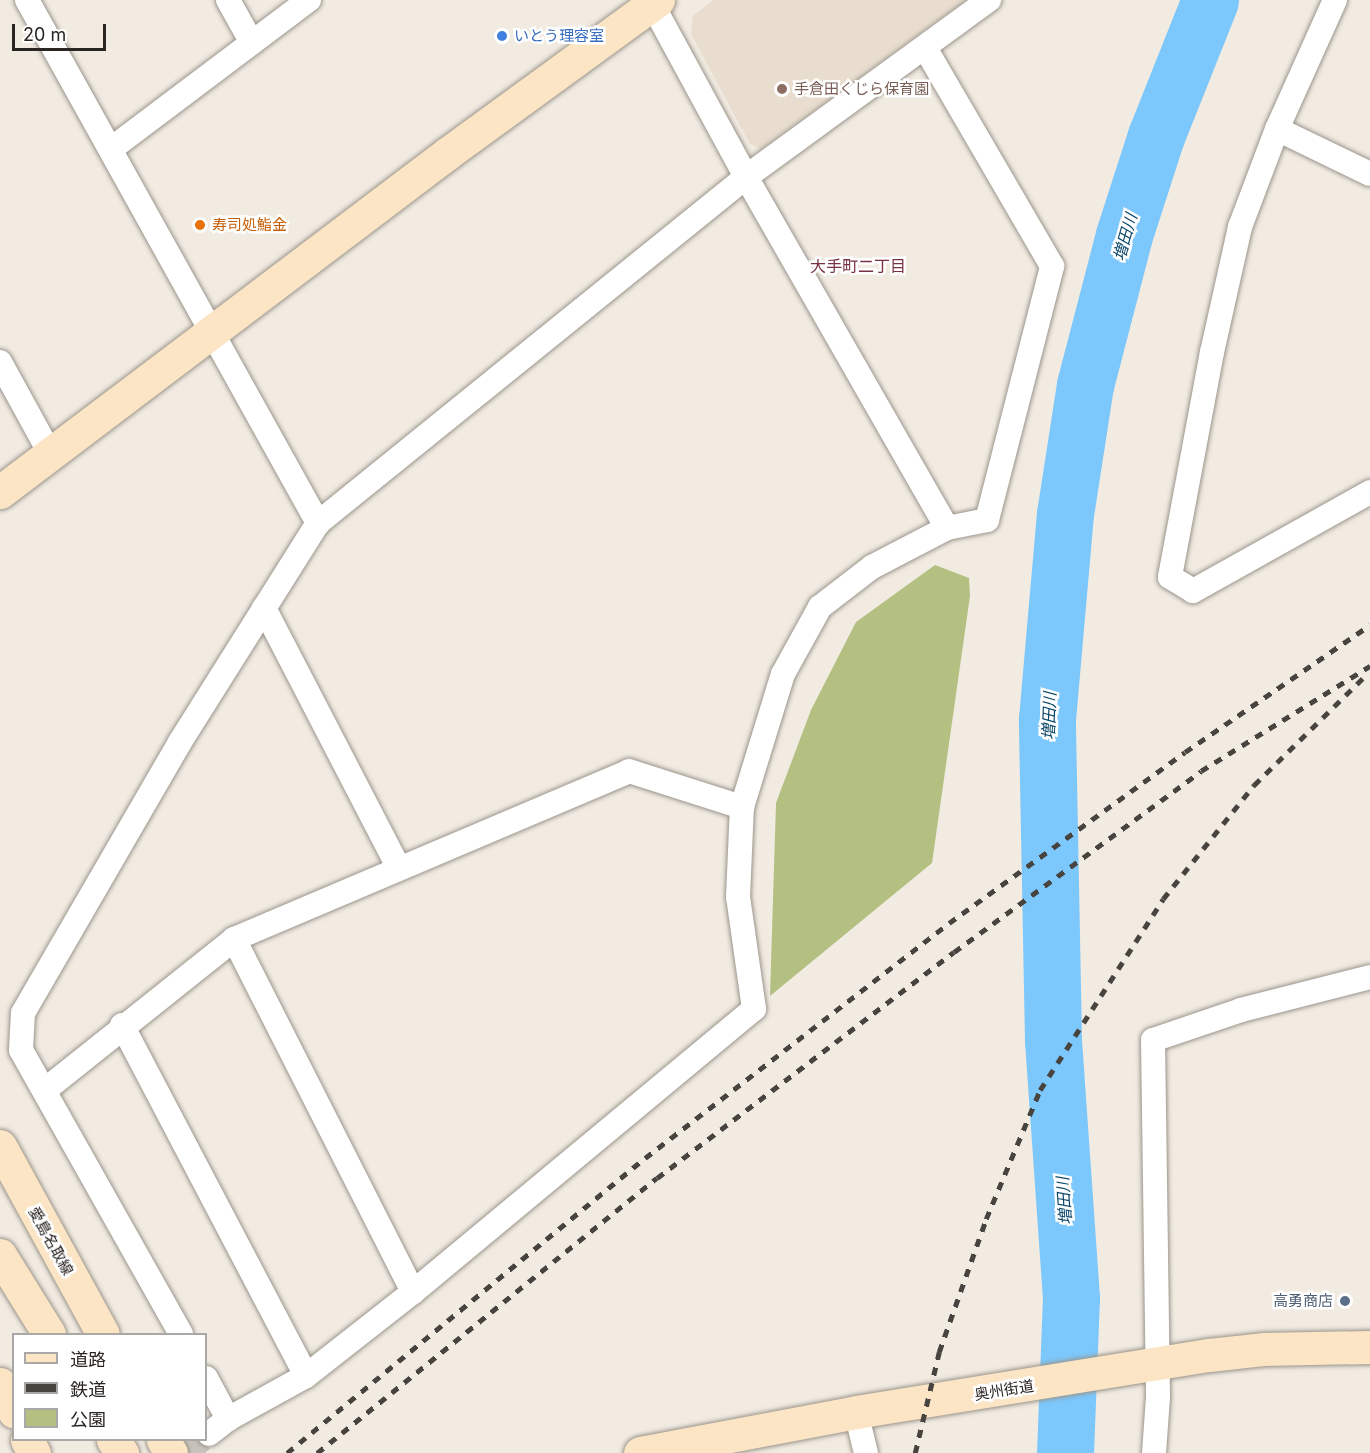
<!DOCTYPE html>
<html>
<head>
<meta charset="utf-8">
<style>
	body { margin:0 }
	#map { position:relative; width:1370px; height:1453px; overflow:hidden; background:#f1ebe2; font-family:Inter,"Noto Sans JP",sans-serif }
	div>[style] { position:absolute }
	.built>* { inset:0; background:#e8ddce }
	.green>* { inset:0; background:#b4c081 }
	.river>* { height:57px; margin:-28.5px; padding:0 28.5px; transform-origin:28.5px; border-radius:28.5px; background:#7cc7fb }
	.street-tunnel>* { height:24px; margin-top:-12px; transform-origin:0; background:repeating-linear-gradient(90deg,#c9c3bc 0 24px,transparent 0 36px) }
	.roads { filter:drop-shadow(0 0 2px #9b958c) drop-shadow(0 0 2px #9b958c) }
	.street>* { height:24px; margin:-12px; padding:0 12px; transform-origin:12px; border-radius:12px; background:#fff }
	.secondary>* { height:33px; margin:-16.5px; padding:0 16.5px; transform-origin:16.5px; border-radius:16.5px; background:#fbe5c4 }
	.rail>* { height:4.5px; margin-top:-2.25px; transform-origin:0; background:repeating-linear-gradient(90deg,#47433f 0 8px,transparent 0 16px) }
	.dots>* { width:16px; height:16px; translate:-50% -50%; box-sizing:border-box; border:3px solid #fff; border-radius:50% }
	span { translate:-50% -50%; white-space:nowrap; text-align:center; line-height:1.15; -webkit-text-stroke:5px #fff; paint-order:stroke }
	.shop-label { font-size:15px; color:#366cbe }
	.left { translate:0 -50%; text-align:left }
	.education-label { font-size:15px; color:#785e54 }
	.food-label { font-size:15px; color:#c56008 }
	.street-label { font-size:15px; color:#282522 }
	.service-label { font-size:15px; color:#4e5e75 }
	.right { translate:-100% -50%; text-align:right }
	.water-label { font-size:16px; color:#0b4769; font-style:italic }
	.neighbourhood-label { font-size:16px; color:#773142 }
	.legend { position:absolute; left:12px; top:1333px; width:195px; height:108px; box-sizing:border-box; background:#fff; border:2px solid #a9a8a7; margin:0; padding:8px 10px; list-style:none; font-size:18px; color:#282522 }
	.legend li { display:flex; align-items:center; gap:12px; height:30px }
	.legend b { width:30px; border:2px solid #a9a8a7 }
	.scale { position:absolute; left:12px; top:24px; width:94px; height:27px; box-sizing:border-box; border:3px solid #282522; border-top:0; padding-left:8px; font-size:18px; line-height:21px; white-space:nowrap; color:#282522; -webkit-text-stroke:4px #fff; paint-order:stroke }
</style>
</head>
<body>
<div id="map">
	<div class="built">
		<i style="clip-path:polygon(713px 0,966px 0,761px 149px,750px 144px,691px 34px,693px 16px)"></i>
	</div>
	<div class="green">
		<i style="clip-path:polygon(935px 565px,969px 578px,970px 596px,932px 863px,770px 996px,776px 803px,811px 710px,856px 622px)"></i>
	</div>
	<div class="river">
		<i style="left:1065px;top:1453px;width:155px;rotate:-87.8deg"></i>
		<i style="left:1071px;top:1298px;width:259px;rotate:-94deg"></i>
		<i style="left:1053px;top:1040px;width:321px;rotate:-91.1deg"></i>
		<i style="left:1047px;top:719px;width:206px;rotate:-85deg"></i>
		<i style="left:1065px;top:514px;width:131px;rotate:-81.2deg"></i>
		<i style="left:1085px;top:385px;width:155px;rotate:-75.4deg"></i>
		<i style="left:1124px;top:235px;width:104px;rotate:-72.1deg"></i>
		<i style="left:1156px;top:136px;width:146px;rotate:-68.3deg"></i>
	</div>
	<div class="street-tunnel">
		<i style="left:186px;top:1453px;width:21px;rotate:-39deg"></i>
	</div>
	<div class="roads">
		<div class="street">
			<i style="left:27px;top:0;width:599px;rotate:60.91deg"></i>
			<i style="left:228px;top:0;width:49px;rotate:60.8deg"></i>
			<i style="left:650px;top:0;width:201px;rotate:61.5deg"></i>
			<i style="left:746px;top:177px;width:404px;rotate:60.2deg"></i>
			<i style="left:1335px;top:0;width:141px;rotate:114.2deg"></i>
			<i style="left:1277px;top:129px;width:105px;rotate:110.7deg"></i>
			<i style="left:1240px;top:227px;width:128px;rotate:102.6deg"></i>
			<i style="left:1212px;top:352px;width:229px;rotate:100.6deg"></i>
			<i style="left:1170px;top:577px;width:27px;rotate:31deg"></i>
			<i style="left:1193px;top:591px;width:203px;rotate:-29.2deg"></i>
			<i style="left:1277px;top:129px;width:103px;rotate:25.8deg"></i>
			<i style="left:111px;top:149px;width:248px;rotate:-37deg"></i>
			<i style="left:0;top:362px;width:106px;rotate:61.3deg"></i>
			<i style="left:264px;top:608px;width:292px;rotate:62.6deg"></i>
			<i style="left:234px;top:939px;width:396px;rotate:63.1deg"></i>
			<i style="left:413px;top:1292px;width:443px;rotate:-39.7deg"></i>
			<i style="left:754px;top:1009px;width:113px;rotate:-98.1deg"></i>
			<i style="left:738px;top:897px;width:90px;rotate:-87.5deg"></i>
			<i style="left:742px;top:807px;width:139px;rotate:-72.9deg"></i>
			<i style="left:783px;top:674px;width:77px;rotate:-61.1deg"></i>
			<i style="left:820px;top:607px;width:66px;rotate:-37.6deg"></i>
			<i style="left:872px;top:567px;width:85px;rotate:-27.5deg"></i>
			<i style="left:947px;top:528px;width:41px;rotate:-11.3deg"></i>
			<i style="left:987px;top:520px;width:262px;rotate:-75.6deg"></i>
			<i style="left:1052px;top:266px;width:252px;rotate:-120.2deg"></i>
			<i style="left:122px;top:1025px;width:396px;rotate:62.3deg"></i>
			<i style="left:45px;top:1090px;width:242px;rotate:-38.6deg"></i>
			<i style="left:234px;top:939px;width:429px;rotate:-23deg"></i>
			<i style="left:629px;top:771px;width:119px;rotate:17.7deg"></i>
			<i style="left:181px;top:1334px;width:326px;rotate:-119.4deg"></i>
			<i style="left:21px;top:1050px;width:37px;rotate:-87deg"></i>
			<i style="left:23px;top:1013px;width:313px;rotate:-59.9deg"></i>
			<i style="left:180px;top:742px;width:259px;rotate:-57.8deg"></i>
			<i style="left:318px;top:523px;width:550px;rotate:-38.95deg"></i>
			<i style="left:746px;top:177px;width:301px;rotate:-36.1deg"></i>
			<i style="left:206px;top:1378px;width:47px;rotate:61.8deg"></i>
			<i style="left:228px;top:1419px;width:24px;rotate:142deg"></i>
			<i style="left:856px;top:1412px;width:42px;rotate:76.3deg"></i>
			<i style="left:228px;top:1419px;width:89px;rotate:-28.9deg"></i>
			<i style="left:306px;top:1376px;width:136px;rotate:-38.1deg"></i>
			<i style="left:1154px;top:1453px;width:56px;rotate:-85.9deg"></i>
			<i style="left:1158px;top:1397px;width:357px;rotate:-90.8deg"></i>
			<i style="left:1153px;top:1040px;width:93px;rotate:-18.8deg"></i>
			<i style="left:1241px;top:1010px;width:133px;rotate:-14.3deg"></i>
		</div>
		<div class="secondary">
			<i style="left:0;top:492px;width:562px;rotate:-37.11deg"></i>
			<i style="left:448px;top:153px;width:260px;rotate:-36.1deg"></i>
			<i style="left:0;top:1146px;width:214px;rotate:61.3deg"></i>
			<i style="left:0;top:1255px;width:93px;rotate:58.2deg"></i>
			<i style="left:0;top:1384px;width:31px;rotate:63deg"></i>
			<i style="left:27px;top:1440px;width:15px;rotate:62deg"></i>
			<i style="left:113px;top:1440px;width:16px;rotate:55deg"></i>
			<i style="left:163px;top:1440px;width:15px;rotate:58deg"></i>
			<i style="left:640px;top:1453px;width:220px;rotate:-10.7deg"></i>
			<i style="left:856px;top:1412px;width:358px;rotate:-9.2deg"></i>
			<i style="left:1209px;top:1355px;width:54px;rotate:-6.3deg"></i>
			<i style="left:1263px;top:1349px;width:107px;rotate:-1.1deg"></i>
		</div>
	</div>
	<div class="rail">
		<i style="left:287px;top:1453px;width:464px;rotate:-39.5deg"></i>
		<i style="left:645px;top:1158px;width:384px;rotate:-37.7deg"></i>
		<i style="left:949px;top:923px;width:291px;rotate:-35.9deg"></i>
		<i style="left:1185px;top:752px;width:224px;rotate:-34.5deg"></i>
		<i style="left:317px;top:1453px;width:437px;rotate:-39deg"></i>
		<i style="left:657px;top:1178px;width:373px;rotate:-37.3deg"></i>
		<i style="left:954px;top:952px;width:306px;rotate:-36.2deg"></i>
		<i style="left:1201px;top:771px;width:199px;rotate:-31.9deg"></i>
		<i style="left:915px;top:1453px;width:104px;rotate:-76.6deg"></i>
		<i style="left:939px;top:1352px;width:141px;rotate:-70.5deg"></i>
		<i style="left:986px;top:1219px;width:140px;rotate:-67.3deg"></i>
		<i style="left:1040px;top:1090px;width:227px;rotate:-57.2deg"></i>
		<i style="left:1163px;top:899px;width:146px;rotate:-51.4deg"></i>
		<i style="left:1254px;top:785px;width:153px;rotate:-44.5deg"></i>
	</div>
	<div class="dots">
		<i style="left:502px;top:36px;background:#3f7fe0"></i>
		<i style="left:782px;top:89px;background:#8d6e63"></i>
		<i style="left:200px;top:225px;background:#e8710a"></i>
		<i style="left:1345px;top:1301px;background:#5c6f8a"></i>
	</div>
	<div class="shop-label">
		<span class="left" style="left:514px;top:36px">いとう理容室</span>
	</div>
	<div class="education-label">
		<span class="left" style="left:794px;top:89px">手倉田くじら保育園</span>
	</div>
	<div class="food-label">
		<span class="left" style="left:212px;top:225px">寿司処鮨金</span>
	</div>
	<div class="street-label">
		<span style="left:51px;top:1241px;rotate:61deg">愛島名取線</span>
		<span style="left:1004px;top:1390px;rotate:-9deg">奥州街道</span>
	</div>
	<div class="service-label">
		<span class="right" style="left:1333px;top:1301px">高勇商店</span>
	</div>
	<div class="water-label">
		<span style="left:1125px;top:237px;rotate:-74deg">増田川</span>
		<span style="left:1049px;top:716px;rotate:-88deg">増田川</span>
		<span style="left:1064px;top:1201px;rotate:-94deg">増田川</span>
	</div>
	<div class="neighbourhood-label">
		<span style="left:858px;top:266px">大手町二丁目</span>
	</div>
	<ul class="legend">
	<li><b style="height:8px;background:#fbe5c4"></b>道路</li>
	<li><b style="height:8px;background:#47433f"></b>鉄道</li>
	<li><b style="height:16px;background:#b4c081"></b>公園</li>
	</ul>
	<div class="scale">20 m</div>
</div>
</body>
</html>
